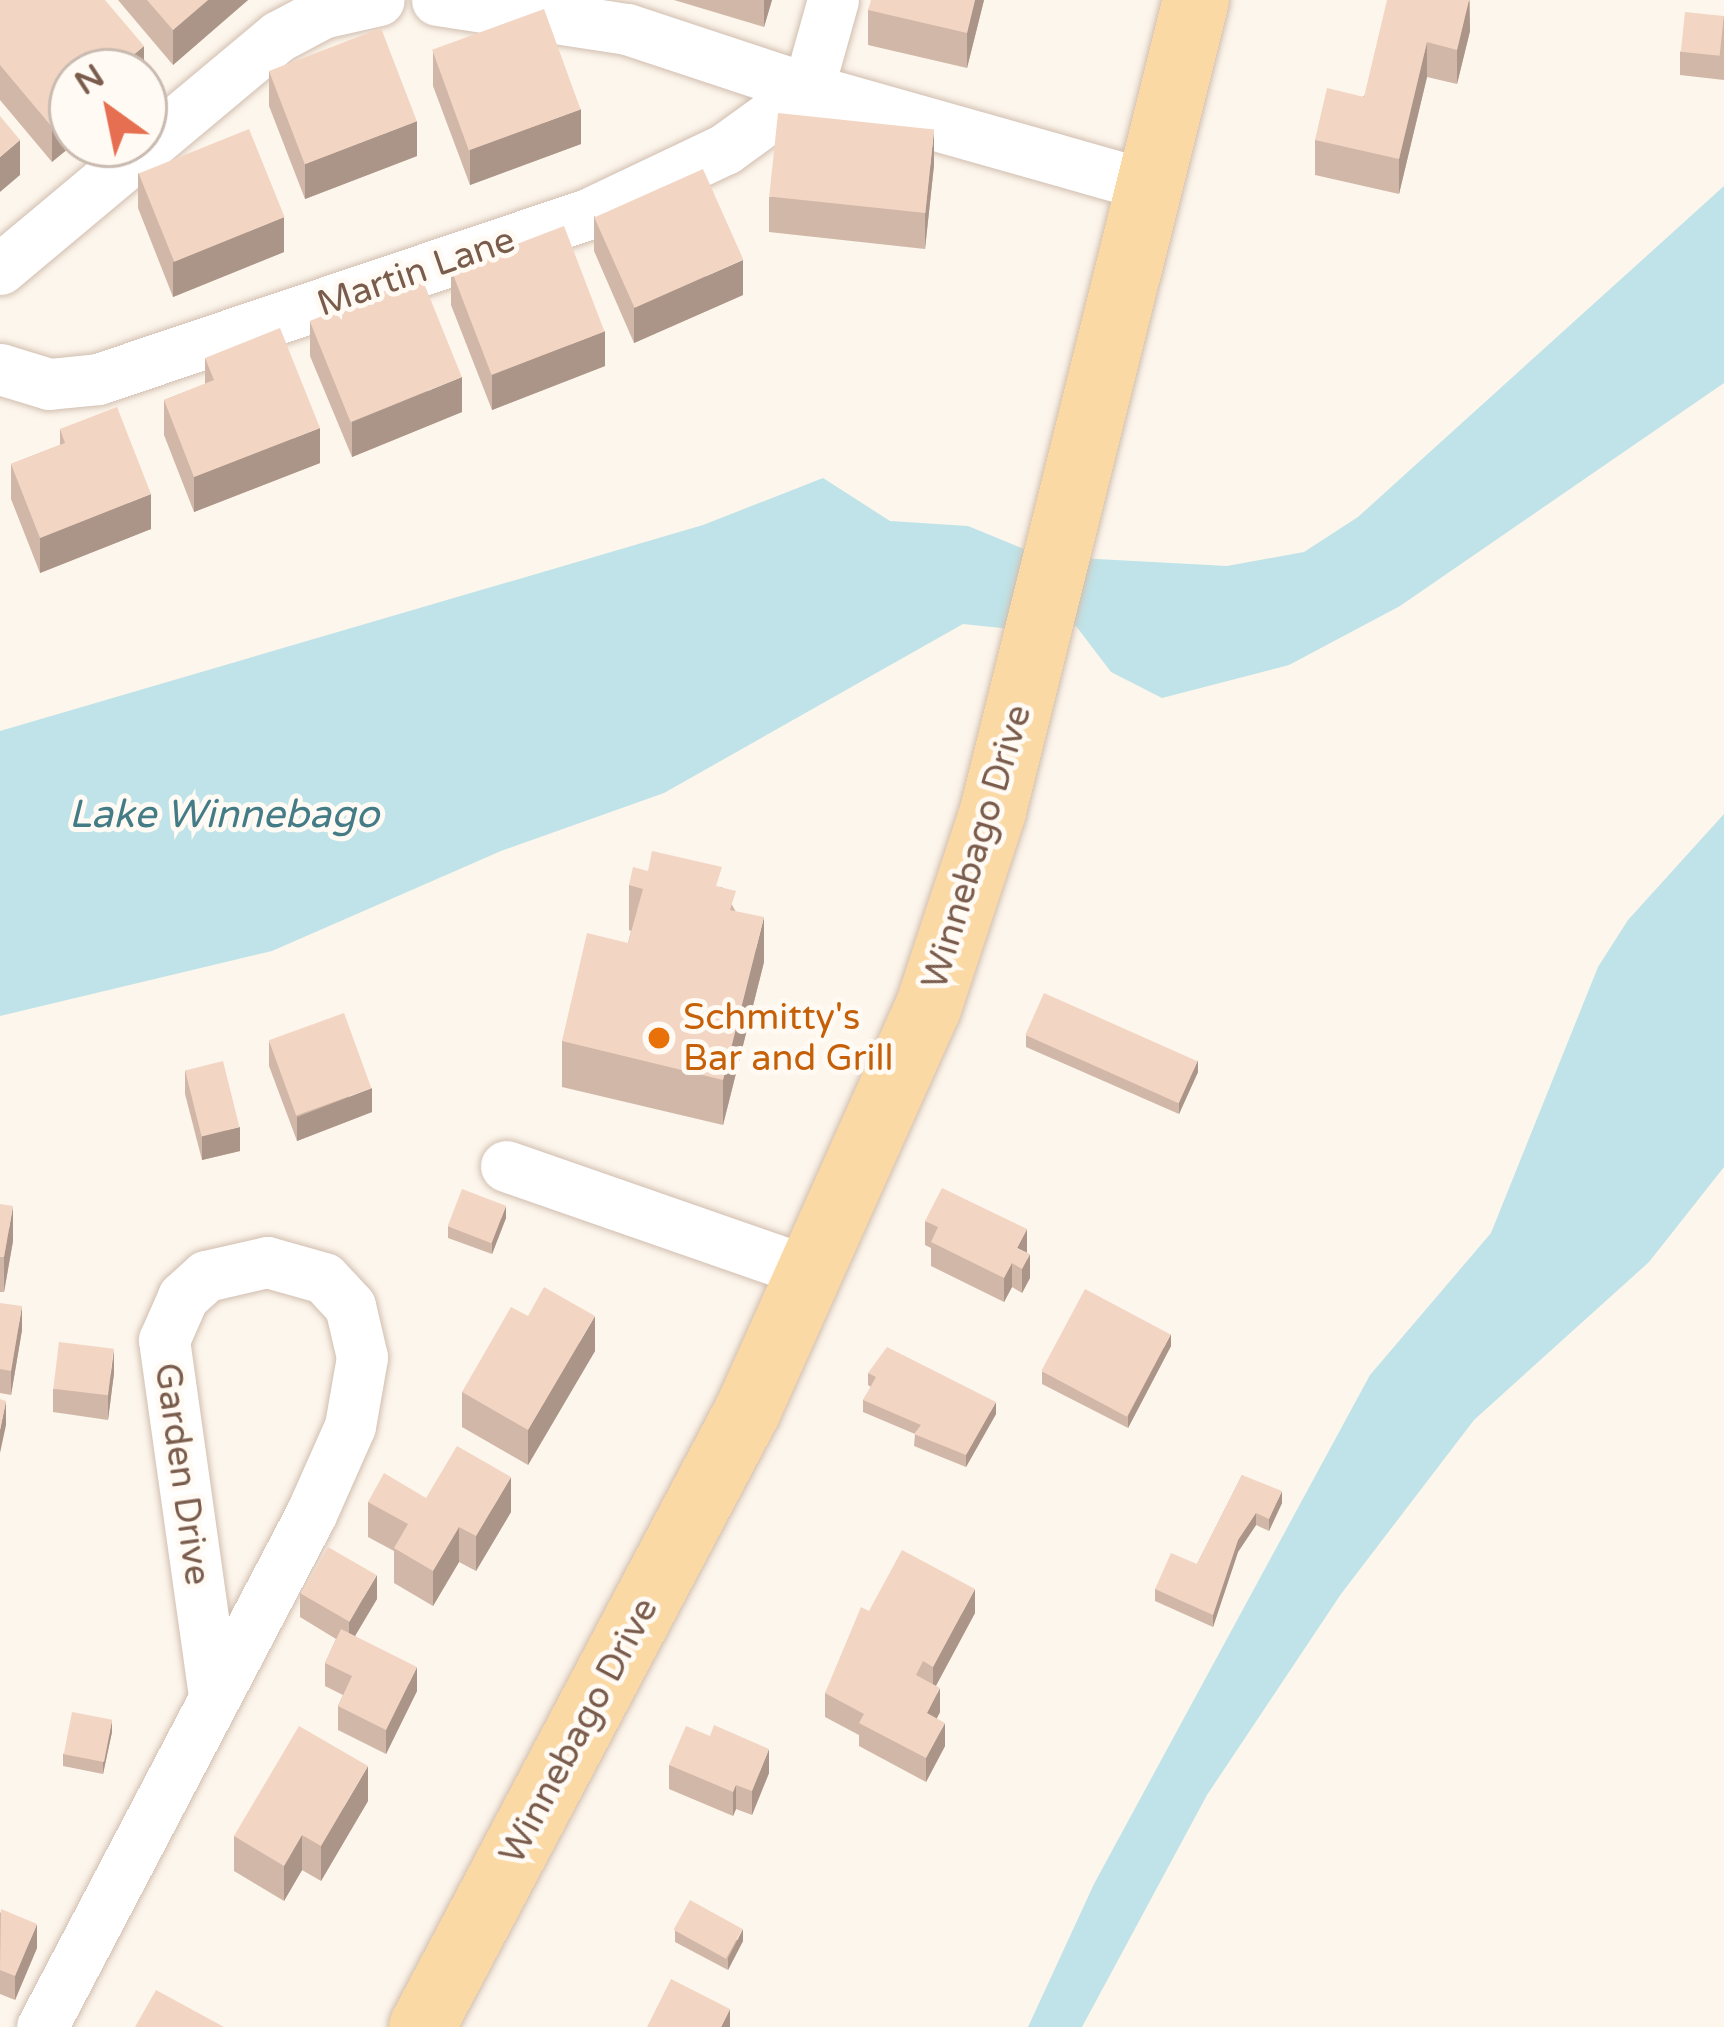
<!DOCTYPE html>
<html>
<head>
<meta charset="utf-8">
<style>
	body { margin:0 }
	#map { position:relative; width:1724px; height:2027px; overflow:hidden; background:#fdf6ec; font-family:"Varela Round",sans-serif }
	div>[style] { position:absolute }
	.water>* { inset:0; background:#bfe3e8 }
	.roads { filter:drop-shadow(0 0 3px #d1beb0) drop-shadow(0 0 3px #d1beb0) }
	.minor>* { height:51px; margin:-25.5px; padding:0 25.5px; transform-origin:25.5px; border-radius:25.5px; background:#fff }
	.major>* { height:66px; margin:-33px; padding:0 33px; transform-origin:33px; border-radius:33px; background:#fbd9a5 }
	.wall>* { inset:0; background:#d1b7a8 }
	.shaded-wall>* { inset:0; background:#aa9588 }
	.building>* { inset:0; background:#f3d5c3; transform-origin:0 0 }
	.dots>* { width:33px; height:33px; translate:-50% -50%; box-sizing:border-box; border:6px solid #fffaf3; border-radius:50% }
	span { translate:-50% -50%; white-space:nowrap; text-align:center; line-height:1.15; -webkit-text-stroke:10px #fffaf3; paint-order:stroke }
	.street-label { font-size:36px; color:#7a5c4d }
	.food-label { font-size:36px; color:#c56008 }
	.left { translate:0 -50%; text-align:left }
	.water-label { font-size:39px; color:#437c86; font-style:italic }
	.north { position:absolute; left:48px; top:48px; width:120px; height:120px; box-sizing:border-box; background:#fffaf3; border:3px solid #cabbb1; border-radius:50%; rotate:327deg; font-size:33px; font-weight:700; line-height:48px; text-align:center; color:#7a5c4d }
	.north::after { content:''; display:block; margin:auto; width:42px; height:54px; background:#e76f51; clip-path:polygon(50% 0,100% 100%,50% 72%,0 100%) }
</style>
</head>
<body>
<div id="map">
	<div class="water">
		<i style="clip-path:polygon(1724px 186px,1724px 383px,1400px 606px,1289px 665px,1162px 698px,1111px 672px,1076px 626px,1040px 632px,963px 624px,664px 793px,501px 851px,272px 951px,0 1016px,0 731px,703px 525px,823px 478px,890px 521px,968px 526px,1041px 556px,1227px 566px,1304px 552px,1358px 517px)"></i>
		<i style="clip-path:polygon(1724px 814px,1724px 1167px,1649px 1262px,1474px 1420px,1341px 1594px,1207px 1795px,1082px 2027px,1028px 2027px,1094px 1884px,1370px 1375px,1491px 1233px,1598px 967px,1628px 920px)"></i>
	</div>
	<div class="roads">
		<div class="minor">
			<i style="left:437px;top:0;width:192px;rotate:8.7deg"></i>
			<i style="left:627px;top:29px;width:191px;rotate:18.3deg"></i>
			<i style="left:808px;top:89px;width:92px;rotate:-74.3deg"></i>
			<i style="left:0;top:269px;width:363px;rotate:-39.9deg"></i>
			<i style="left:279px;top:36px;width:49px;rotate:-28.1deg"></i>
			<i style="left:322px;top:13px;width:58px;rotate:-12.8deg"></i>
			<i style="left:0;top:369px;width:51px;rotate:17deg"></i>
			<i style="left:49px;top:384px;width:49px;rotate:-5.8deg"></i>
			<i style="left:98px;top:379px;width:517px;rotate:-18.61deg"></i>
			<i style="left:588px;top:214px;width:152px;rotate:-25.4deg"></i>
			<i style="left:725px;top:149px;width:102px;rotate:-35.9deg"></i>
			<i style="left:808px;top:89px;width:356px;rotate:15.8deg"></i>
			<i style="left:506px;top:1166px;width:323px;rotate:19.2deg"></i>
			<i style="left:42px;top:2027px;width:579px;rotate:-62.33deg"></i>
			<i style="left:311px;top:1514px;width:96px;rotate:-66.1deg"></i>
			<i style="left:350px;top:1426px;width:70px;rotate:-80.1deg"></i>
			<i style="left:362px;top:1357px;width:52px;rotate:-103.2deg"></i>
			<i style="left:350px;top:1306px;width:38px;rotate:-133deg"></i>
			<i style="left:324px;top:1278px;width:59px;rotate:-164.3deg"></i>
			<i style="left:267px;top:1262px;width:63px;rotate:167.1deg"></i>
			<i style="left:206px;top:1276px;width:31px;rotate:138deg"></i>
			<i style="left:183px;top:1297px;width:47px;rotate:113.8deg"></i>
			<i style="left:164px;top:1340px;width:358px;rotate:82deg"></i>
		</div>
		<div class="major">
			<i style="left:422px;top:2027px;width:698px;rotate:-62.15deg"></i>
			<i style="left:748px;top:1410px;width:440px;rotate:-65.9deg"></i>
			<i style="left:928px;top:1008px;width:207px;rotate:-71.7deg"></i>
			<i style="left:993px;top:811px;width:836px;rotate:-75.95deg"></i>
		</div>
	</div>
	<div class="wall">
		<i style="clip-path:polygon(0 0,144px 72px,72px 72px,52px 162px,0 100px)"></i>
		<i style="clip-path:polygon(118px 0,248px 0,173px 65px)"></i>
		<i style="clip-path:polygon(674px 0,772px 0,764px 27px)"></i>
		<i style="clip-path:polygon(984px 0,967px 68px,868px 45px,868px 10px)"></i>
		<i style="clip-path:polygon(1470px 0,1470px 31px,1457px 84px,1427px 77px,1399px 194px,1315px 175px,1315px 140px)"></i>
		<i style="clip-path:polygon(1724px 16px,1724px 80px,1680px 75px,1680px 52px)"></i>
		<i style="clip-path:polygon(433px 51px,581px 144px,470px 185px,433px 86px)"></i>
		<i style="clip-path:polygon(269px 71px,417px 156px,305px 199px,269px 106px)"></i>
		<i style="clip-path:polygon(934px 165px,925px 249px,769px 232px,769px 197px)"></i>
		<i style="clip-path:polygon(138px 173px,284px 252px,173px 297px,138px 208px)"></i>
		<i style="clip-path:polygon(594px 216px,743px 295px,634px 343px,594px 251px)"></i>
		<i style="clip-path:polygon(451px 270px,605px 366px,492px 410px,451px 305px)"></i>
		<i style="clip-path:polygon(310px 321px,462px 412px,352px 457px,310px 356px)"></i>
		<i style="clip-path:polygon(205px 358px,320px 463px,194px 512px,164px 435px,164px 400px,205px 384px)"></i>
		<i style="clip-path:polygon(60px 429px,151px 529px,40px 573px,11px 499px,11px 464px,60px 445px)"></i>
		<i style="clip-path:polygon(629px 885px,722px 887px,764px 962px,723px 1125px,562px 1087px,562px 1041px,628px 943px,631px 931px,629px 930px)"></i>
		<i style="clip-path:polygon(1026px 1035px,1198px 1072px,1179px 1114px,1026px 1047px)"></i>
		<i style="clip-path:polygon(269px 1042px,372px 1112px,297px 1141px,269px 1066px)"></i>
		<i style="clip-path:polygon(185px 1070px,240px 1151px,202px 1160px,185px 1094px)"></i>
		<i style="clip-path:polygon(0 1204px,13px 1241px,4px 1292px,0 1292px)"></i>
		<i style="clip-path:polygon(506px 1218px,492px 1254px,448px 1238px,448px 1226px)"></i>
		<i style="clip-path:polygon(925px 1221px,1027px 1253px,1030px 1278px,1022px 1293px,1012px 1287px,1004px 1302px,931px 1266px,931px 1248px,925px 1245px)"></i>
		<i style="clip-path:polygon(0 1303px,22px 1330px,11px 1395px,0 1393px)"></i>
		<i style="clip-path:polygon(528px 1316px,595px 1351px,528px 1465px,462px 1427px,462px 1392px)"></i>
		<i style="clip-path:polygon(1171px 1346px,1128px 1428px,1042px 1384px,1042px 1372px)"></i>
		<i style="clip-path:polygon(114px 1373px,108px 1420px,53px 1412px,53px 1389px)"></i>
		<i style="clip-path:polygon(868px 1373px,996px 1414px,966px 1467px,914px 1446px,915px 1434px,863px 1412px,863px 1400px,871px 1387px,868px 1385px)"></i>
		<i style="clip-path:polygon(1242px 1475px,1282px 1503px,1269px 1531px,1256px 1525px,1238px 1552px,1213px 1627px,1155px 1601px,1155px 1589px,1197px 1564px)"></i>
		<i style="clip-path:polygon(426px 1498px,511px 1512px,476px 1571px,459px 1562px,433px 1606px,394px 1583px,394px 1551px,368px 1537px,368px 1502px)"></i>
		<i style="clip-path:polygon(300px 1593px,377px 1599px,355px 1636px,417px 1691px,386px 1754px,338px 1730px,338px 1706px,343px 1695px,325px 1686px,325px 1663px,336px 1639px,300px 1617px)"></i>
		<i style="clip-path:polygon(869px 1611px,975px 1613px,936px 1686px,940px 1712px,937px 1718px,945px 1746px,926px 1782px,859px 1746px,859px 1735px,825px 1717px,825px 1693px)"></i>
		<i style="clip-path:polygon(112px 1732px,103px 1774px,63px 1766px,63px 1754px)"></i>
		<i style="clip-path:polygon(669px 1765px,769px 1773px,752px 1815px,736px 1809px,733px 1816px,669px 1789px)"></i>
		<i style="clip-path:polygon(368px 1801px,321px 1881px,302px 1870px,284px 1901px,234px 1871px,234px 1836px)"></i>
		<i style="clip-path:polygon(0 1912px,37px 1948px,15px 2000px,0 1994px)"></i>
		<i style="clip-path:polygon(675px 1930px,743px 1941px,728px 1970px,675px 1942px)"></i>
	</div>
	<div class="shaded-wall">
		<i style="clip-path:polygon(208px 0,248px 0,173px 65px,173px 30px)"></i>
		<i style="clip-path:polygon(764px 0,772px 0,764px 27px)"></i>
		<i style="clip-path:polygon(975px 0,984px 0,967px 68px,967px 33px)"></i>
		<i style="clip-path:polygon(1469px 0,1470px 31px,1457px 84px,1457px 50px)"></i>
		<i style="clip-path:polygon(1427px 42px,1427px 77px,1399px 194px,1399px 159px)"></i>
		<i style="clip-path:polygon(144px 46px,144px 72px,113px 72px)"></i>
		<i style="clip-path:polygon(91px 61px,91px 72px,78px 72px)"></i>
		<i style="clip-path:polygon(581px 109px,581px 144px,470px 185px,470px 150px)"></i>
		<i style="clip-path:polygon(72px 111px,72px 144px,74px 144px,52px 162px,52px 127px)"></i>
		<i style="clip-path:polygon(417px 121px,417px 156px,305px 199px,305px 164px)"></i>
		<i style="clip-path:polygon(934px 130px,934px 165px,925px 249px,925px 214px)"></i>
		<i style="clip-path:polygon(20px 140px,20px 175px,0 192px,0 157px)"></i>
		<i style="clip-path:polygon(284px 217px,284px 252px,173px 297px,173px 262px)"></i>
		<i style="clip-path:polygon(743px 260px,743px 295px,634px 343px,634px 308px)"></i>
		<i style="clip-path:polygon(605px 331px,605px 366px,492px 410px,492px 375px)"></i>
		<i style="clip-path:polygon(462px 377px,462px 412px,352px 457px,352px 422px)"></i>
		<i style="clip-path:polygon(320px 428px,320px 463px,194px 512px,194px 477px)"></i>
		<i style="clip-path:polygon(151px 494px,151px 529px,40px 573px,40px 538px)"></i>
		<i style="clip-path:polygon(764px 917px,764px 962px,723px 1125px,723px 1080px)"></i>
		<i style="clip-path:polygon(1198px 1060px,1198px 1072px,1179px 1114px,1179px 1102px)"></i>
		<i style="clip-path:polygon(372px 1088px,372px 1112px,297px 1141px,297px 1117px)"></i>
		<i style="clip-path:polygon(240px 1127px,240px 1151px,202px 1160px,202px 1136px)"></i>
		<i style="clip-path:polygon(13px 1206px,13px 1241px,4px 1292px,4px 1257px)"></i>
		<i style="clip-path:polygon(506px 1206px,506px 1218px,492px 1254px,492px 1242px)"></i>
		<i style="clip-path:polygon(1027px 1229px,1027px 1253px,1017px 1248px)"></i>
		<i style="clip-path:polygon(1030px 1254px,1030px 1278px,1022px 1293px,1022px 1269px)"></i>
		<i style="clip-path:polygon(1012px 1263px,1012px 1287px,1004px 1302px,1004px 1278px)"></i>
		<i style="clip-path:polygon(22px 1306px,22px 1330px,11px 1395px,11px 1371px)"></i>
		<i style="clip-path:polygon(595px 1316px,595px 1351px,528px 1465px,528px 1430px)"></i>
		<i style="clip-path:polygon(1171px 1334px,1171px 1346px,1128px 1428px,1128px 1416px)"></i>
		<i style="clip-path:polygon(114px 1349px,114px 1373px,108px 1420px,108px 1396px)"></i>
		<i style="clip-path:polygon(6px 1401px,6px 1425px,0 1453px,0 1430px)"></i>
		<i style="clip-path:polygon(996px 1402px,996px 1414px,966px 1467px,966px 1455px)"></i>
		<i style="clip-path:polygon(511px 1477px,511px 1512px,476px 1571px,476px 1536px)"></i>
		<i style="clip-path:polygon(1282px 1491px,1282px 1503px,1269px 1531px,1269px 1519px)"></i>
		<i style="clip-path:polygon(1256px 1513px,1256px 1525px,1238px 1552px,1213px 1627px,1213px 1615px,1238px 1540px)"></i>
		<i style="clip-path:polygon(459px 1527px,459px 1562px,433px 1606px,433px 1571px)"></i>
		<i style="clip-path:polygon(377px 1575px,377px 1599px,349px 1646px,349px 1622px)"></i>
		<i style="clip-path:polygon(975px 1589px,975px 1613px,933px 1691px,933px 1667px)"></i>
		<i style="clip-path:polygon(417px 1667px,417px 1691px,386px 1754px,386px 1730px)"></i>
		<i style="clip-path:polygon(940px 1688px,940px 1712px,927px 1737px,927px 1713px)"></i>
		<i style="clip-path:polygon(112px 1720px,112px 1732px,103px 1774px,103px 1762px)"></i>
		<i style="clip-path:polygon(945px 1723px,945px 1746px,926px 1782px,926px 1758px)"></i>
		<i style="clip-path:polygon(769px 1749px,769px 1773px,752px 1815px,752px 1791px)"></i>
		<i style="clip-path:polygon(368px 1766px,368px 1801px,321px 1881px,321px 1846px)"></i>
		<i style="clip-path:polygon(736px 1785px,736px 1809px,733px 1816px,733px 1792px)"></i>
		<i style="clip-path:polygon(302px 1835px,302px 1870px,284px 1901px,284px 1866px)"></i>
		<i style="clip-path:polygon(37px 1924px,37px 1948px,15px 2000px,15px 1976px)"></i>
		<i style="clip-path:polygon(743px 1929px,743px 1941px,728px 1970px,728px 1958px)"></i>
		<i style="clip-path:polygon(730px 2009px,730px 2027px,721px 2027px)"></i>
	</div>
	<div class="building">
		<i style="clip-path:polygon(0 0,105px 0,144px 46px,113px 72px,100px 72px,91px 61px,78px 72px,72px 72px,72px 111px,52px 127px,0 65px)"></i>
		<i style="clip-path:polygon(147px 0,208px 0,173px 30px)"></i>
		<i style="clip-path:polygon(871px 0,975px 0,967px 33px,868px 10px)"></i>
		<i style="clip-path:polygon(1387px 0,1469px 0,1457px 50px,1427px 42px,1399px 159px,1315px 140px,1327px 88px,1364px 97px)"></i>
		<i style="left:544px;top:9px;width:107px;height:119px;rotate:70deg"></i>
		<i style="left:1685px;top:12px;width:39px;height:40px;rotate:6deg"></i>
		<i style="left:381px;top:28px;width:100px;height:120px;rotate:69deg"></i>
		<i style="left:778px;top:113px;width:157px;height:84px;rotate:6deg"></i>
		<i style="clip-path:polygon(0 116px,20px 140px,0 157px)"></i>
		<i style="left:249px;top:129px;width:95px;height:119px;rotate:68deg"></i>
		<i style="left:703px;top:169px;width:99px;height:119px;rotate:66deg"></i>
		<i style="left:564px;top:226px;width:113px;height:121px;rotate:69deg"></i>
		<i style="left:421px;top:276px;width:109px;height:120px;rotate:68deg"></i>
		<i style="clip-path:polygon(280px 328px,320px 428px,194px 477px,164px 400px,214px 380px,205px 358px)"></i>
		<i style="clip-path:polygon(117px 407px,151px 494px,40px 538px,11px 464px,65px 443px,60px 429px)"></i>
		<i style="clip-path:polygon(652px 851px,722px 867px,716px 886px,736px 891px,730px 910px,764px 917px,723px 1080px,562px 1041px,587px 933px,628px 943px,643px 889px,629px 885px,633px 867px,648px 871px)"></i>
		<i style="left:1044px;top:993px;width:168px;height:46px;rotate:24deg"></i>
		<i style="left:344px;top:1013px;width:80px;height:80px;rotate:70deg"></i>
		<i style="left:223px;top:1061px;width:68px;height:39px;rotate:76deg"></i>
		<i style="clip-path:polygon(942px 1188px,1027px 1229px,1017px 1248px,1030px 1254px,1022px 1269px,1012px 1263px,1004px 1278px,931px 1242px,938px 1227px,925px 1221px)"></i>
		<i style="left:462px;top:1189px;width:47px;height:40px;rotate:21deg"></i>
		<i style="clip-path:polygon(0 1204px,13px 1206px,4px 1257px,0 1257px)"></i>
		<i style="clip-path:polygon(544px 1287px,595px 1316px,528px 1430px,462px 1392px,511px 1307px,528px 1316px)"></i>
		<i style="left:1085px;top:1289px;width:97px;height:93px;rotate:28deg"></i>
		<i style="clip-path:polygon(0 1303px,22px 1306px,11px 1371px,0 1369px)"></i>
		<i style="left:59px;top:1342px;width:55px;height:47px;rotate:7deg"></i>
		<i style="clip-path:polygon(887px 1347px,996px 1402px,966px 1455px,914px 1434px,921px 1425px,863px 1400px,876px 1377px,868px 1373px)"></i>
		<i style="clip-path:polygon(0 1399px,6px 1401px,0 1430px)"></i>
		<i style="clip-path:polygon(457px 1446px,511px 1477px,476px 1536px,459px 1527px,433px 1571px,394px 1548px,408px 1524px,368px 1502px,384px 1473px,426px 1498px)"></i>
		<i style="clip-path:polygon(1242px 1475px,1282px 1491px,1269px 1519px,1256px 1513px,1238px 1540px,1213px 1615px,1155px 1589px,1171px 1553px,1197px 1564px)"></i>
		<i style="left:328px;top:1547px;width:56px;height:54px;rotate:30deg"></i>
		<i style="clip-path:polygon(902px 1550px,975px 1589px,933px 1667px,923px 1661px,916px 1675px,940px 1688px,927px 1713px,945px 1723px,926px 1758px,859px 1723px,864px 1714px,825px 1693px,861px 1607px,869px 1611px)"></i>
		<i style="clip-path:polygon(341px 1629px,417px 1667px,386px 1730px,338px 1706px,352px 1676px,325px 1663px)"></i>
		<i style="left:72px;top:1712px;width:41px;height:43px;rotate:11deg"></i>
		<i style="clip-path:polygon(714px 1725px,769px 1749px,752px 1791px,736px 1785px,733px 1792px,669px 1765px,686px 1726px,710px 1736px)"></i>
		<i style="clip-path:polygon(299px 1726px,368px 1766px,321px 1846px,302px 1835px,284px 1866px,234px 1836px)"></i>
		<i style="left:690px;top:1900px;width:60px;height:34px;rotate:29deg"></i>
		<i style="clip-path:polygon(1px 1909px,37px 1924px,15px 1976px,0 1970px)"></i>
		<i style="clip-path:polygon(671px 1979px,730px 2009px,721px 2027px,647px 2027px)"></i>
		<i style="clip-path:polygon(156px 1990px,224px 2027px,135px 2027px)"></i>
	</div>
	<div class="dots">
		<i style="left:659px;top:1038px;background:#e8710a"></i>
	</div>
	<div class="street-label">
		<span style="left:416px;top:272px;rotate:-19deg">Martin Lane</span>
		<span style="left:977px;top:847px;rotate:-73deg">Winnebago Drive</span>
		<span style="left:182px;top:1474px;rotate:82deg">Garden Drive</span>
		<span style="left:579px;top:1731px;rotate:-62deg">Winnebago Drive</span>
	</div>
	<div class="food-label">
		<span class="left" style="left:683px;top:1038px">Schmitty's<br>Bar and Grill</span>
	</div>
	<div class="water-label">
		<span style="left:224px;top:815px">Lake Winnebago</span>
	</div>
	<div class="north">N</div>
</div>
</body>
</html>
